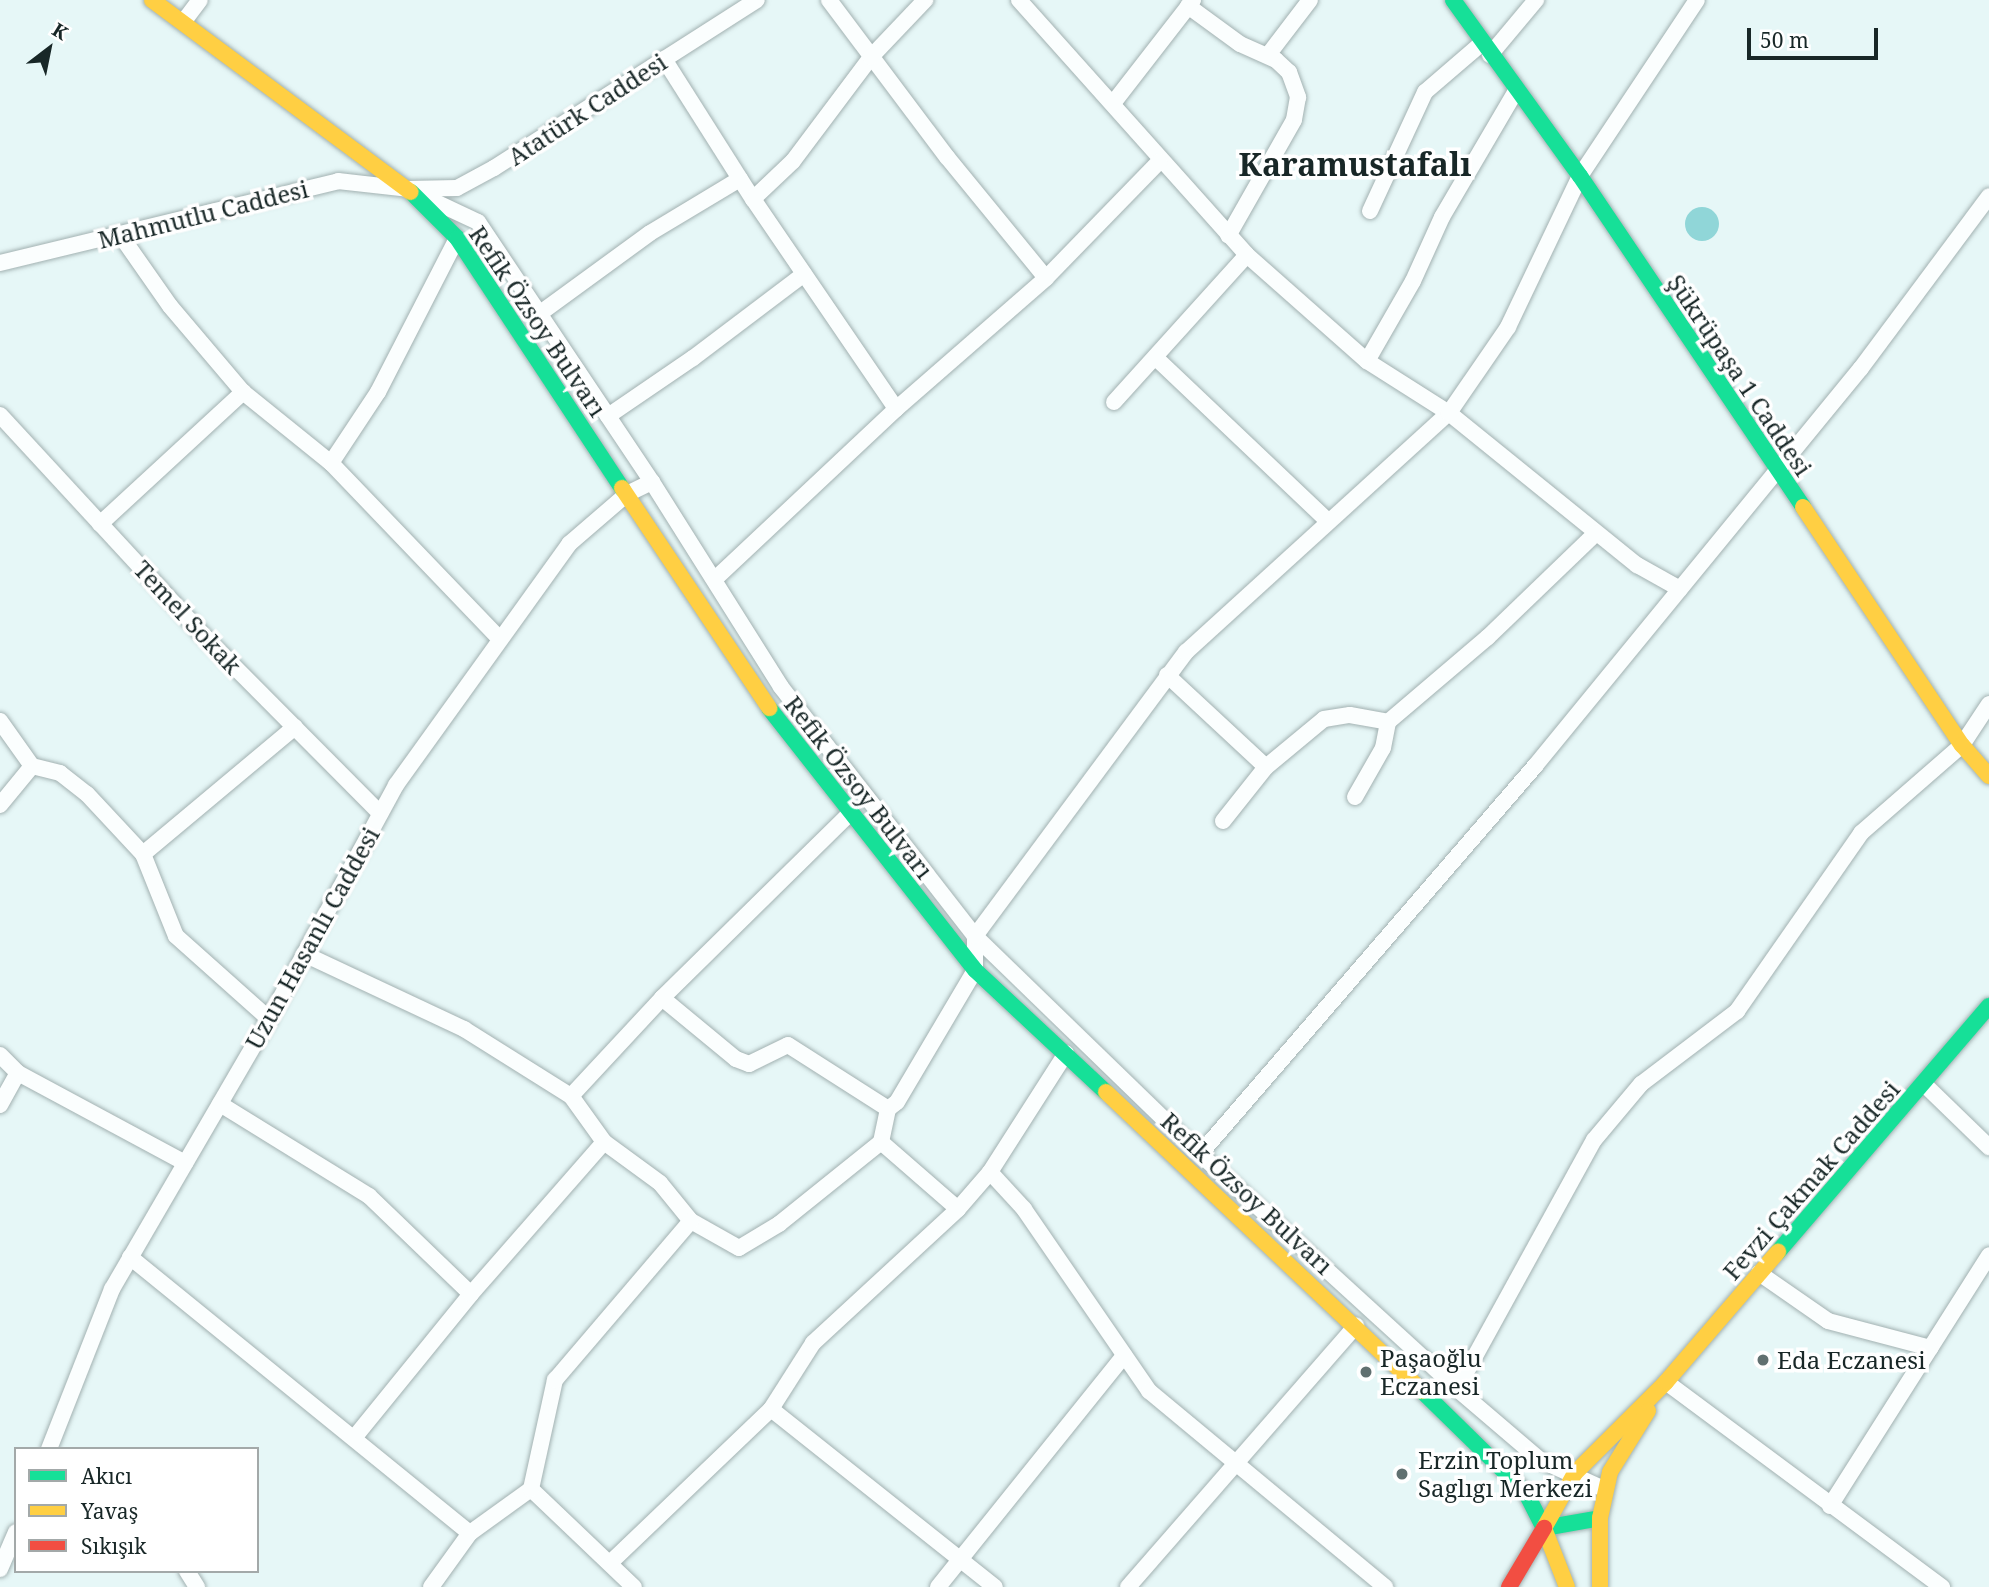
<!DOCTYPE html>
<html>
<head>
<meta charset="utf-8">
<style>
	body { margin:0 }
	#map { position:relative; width:1989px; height:1587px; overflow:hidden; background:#e6f7f7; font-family:"Noto Serif",serif }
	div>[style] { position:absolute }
	.water>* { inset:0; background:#90d6d8 }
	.round { border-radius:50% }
	.roads { filter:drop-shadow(0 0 2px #a2b1b1) drop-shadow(0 0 2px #a2b1b1) }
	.street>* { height:16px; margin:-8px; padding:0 8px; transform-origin:8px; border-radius:8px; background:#fbfefe }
	.fast>* { height:16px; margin:-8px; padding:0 8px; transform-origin:8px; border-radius:8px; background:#16e098 }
	.slow>* { height:16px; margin:-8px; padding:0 8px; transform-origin:8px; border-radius:8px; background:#ffcf43 }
	.jam>* { height:16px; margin:-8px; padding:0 8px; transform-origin:8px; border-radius:8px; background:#f24e42 }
	.dots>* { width:19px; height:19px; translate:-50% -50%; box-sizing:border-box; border:4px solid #fff; border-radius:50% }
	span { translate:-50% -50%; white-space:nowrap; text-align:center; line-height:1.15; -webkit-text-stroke:7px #fff; paint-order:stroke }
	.street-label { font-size:24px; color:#182727 }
	.poi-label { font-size:24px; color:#182727 }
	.left { translate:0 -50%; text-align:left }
	.district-label { font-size:32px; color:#182727; font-weight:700 }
	.legend { position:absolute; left:14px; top:1447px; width:245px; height:126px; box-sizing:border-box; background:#fff; border:2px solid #a3a9a9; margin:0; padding:9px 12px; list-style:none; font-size:21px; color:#182727 }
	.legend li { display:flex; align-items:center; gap:14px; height:35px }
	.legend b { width:35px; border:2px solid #a3a9a9 }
	.north { position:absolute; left:14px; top:14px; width:70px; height:70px; -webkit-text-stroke:5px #fff; paint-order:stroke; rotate:32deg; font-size:19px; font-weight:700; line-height:28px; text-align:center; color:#182727 }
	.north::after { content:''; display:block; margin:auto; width:24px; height:32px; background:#182727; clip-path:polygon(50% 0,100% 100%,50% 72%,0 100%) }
	.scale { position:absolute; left:1747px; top:28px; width:131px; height:32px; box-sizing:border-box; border:4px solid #182727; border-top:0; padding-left:9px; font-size:21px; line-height:24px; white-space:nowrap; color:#182727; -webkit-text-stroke:5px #fff; paint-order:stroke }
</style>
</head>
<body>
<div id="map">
	<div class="water">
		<i class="round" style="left:1685px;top:207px;width:34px;height:34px"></i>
	</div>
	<div class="roads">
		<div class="street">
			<i style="left:829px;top:0;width:196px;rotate:53.1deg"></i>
			<i style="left:947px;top:157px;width:156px;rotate:50.7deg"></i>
			<i style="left:1019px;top:0;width:342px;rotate:48.2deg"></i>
			<i style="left:1247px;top:255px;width:160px;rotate:41.5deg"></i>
			<i style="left:1367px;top:361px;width:97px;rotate:32.4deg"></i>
			<i style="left:1449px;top:413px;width:242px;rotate:39deg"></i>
			<i style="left:1637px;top:565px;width:49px;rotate:29.2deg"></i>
			<i style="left:1188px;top:6px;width:64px;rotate:36.2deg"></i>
			<i style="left:1240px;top:44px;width:39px;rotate:24deg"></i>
			<i style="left:1276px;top:60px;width:18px;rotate:43deg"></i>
			<i style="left:1289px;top:72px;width:27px;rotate:70deg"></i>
			<i style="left:1298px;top:97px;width:23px;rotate:100deg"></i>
			<i style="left:1294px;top:120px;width:133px;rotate:119.6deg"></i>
			<i style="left:184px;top:21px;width:26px;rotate:-53deg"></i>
			<i style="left:1268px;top:55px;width:69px;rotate:-52.6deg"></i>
			<i style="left:1490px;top:55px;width:72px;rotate:-50.1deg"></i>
			<i style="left:664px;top:59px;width:166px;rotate:57.6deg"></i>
			<i style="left:753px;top:199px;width:254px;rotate:55.7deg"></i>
			<i style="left:1114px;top:102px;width:129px;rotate:-52.2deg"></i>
			<i style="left:416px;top:193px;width:68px;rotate:25.1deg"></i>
			<i style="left:478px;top:222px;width:313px;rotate:56.2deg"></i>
			<i style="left:652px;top:482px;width:242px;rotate:57.8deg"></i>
			<i style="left:781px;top:687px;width:316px;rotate:52.1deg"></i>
			<i style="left:975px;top:936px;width:313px;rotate:44.1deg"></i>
			<i style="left:1200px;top:1154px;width:348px;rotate:42.4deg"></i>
			<i style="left:1457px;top:1389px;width:109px;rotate:40.5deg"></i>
			<i style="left:1540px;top:1460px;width:72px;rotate:24.4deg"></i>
			<i style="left:753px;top:199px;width:55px;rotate:-43.5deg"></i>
			<i style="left:793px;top:161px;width:130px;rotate:-53.1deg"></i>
			<i style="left:871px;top:57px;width:79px;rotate:-46.5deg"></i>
			<i style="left:1370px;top:211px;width:131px;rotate:-65.2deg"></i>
			<i style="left:1425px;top:92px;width:75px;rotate:-40.7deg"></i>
			<i style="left:121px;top:236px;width:85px;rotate:55deg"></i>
			<i style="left:170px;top:306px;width:113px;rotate:49.7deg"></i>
			<i style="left:243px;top:392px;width:113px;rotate:38.9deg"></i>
			<i style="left:331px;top:463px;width:243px;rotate:46.2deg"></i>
			<i style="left:0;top:263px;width:348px;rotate:-13.6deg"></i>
			<i style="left:338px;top:181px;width:70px;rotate:6.5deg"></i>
			<i style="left:408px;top:189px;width:49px;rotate:-1.2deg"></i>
			<i style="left:457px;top:188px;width:42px;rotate:-28.4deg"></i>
			<i style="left:494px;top:168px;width:312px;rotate:-32.6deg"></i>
			<i style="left:539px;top:314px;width:137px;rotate:-36.1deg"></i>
			<i style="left:650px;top:233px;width:105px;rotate:-31deg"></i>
			<i style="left:1156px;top:358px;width:237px;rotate:43.5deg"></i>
			<i style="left:1367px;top:361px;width:92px;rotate:-60.1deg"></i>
			<i style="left:1413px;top:281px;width:70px;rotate:-65.6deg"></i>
			<i style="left:1442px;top:217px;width:146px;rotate:-59.6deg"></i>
			<i style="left:1114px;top:402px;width:198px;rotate:-47.9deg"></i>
			<i style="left:0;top:415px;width:297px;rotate:47.3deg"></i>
			<i style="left:201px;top:633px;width:254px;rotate:45.2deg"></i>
			<i style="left:608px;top:416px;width:103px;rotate:-34.3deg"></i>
			<i style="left:693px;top:358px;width:139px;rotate:-37.1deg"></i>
			<i style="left:331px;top:463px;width:85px;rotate:-56.5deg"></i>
			<i style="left:378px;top:392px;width:173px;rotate:-62.8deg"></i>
			<i style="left:100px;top:524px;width:195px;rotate:-42.7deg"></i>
			<i style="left:715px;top:579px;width:248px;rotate:-43.2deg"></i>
			<i style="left:896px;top:409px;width:199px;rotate:-41.1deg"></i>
			<i style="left:1046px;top:278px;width:162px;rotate:-45.8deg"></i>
			<i style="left:1167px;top:675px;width:135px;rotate:42.9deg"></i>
			<i style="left:0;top:721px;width:55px;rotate:54.6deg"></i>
			<i style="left:32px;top:766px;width:29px;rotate:14deg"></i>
			<i style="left:60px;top:773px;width:34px;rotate:38deg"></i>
			<i style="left:87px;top:794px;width:82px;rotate:47deg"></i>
			<i style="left:143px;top:854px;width:88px;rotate:68.1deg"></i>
			<i style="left:176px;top:936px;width:125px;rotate:41.7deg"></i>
			<i style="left:1355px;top:797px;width:56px;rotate:-60.3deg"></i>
			<i style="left:1383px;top:748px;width:26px;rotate:-79deg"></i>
			<i style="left:1388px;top:722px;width:131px;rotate:-40.4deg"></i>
			<i style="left:1488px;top:637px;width:149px;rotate:-43.9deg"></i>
			<i style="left:0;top:805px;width:50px;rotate:-50.6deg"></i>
			<i style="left:1223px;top:821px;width:69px;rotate:-51.5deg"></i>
			<i style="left:1266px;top:767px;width:75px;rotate:-39.6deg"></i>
			<i style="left:1324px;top:719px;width:26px;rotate:-9deg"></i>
			<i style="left:1350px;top:715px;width:39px;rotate:10deg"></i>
			<i style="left:143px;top:854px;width:198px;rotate:-39.9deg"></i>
			<i style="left:304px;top:954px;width:177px;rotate:25.1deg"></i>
			<i style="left:464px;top:1029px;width:126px;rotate:32.1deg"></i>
			<i style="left:571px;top:1096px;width:57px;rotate:54.3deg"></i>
			<i style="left:604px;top:1142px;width:69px;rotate:36.2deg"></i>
			<i style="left:660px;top:1183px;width:49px;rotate:50.8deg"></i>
			<i style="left:691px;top:1221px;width:55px;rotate:29.4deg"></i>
			<i style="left:739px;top:1248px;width:47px;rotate:-31deg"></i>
			<i style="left:779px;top:1224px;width:131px;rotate:-38.8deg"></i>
			<i style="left:881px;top:1142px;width:34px;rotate:-78deg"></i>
			<i style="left:888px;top:1109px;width:11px;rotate:-38deg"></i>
			<i style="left:897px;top:1102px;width:153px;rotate:-59.4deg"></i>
			<i style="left:975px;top:970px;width:34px;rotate:-90deg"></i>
			<i style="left:975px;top:936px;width:354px;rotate:-53.4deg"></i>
			<i style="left:1186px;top:652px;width:355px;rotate:-42.3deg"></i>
			<i style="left:1449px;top:413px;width:104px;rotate:-55.5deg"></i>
			<i style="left:1508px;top:327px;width:167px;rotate:-64.5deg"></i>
			<i style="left:1580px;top:176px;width:211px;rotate:-56.4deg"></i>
			<i style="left:662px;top:998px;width:96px;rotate:39.5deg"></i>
			<i style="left:736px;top:1059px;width:14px;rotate:21deg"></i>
			<i style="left:749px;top:1064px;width:43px;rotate:-26deg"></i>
			<i style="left:788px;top:1045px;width:119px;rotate:32.6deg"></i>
			<i style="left:0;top:1055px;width:25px;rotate:45deg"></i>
			<i style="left:18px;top:1073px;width:190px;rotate:28.3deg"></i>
			<i style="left:1924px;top:1084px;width:91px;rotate:44.1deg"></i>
			<i style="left:571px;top:1096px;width:134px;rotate:-47.1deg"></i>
			<i style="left:662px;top:998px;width:262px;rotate:-44.5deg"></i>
			<i style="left:220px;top:1104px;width:175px;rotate:31.7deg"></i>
			<i style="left:369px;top:1196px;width:141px;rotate:43.9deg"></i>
			<i style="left:0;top:1105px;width:37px;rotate:-61deg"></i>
			<i style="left:881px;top:1142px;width:102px;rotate:41deg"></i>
			<i style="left:1200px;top:1154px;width:513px;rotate:-49.19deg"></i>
			<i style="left:1535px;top:766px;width:514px;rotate:-50.68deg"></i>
			<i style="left:1861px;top:368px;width:214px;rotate:-53.3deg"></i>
			<i style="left:990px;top:1172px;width:50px;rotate:47.4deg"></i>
			<i style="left:1024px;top:1209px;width:221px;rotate:55.5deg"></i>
			<i style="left:1149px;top:1391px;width:307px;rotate:39.7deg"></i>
			<i style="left:130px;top:1257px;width:438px;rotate:39.1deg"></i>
			<i style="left:1759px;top:1273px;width:84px;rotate:34.8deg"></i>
			<i style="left:1828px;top:1321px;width:106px;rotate:14.8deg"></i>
			<i style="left:1666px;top:1382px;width:344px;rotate:36.6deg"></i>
			<i style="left:1457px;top:1389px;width:284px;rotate:-61.2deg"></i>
			<i style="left:1594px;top:1140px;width:73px;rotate:-50deg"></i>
			<i style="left:1641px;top:1084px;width:121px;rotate:-37.2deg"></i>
			<i style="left:1737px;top:1011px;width:217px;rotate:-55.1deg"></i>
			<i style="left:1861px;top:833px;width:134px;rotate:-41.1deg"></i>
			<i style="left:1962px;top:745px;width:49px;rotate:-56.6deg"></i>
			<i style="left:771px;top:1409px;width:78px;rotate:-57.5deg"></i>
			<i style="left:813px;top:1343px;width:197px;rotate:-42.7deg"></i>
			<i style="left:958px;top:1209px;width:49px;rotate:-49.1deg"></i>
			<i style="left:990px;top:1172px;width:141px;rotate:-57.4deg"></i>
			<i style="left:354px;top:1438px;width:186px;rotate:-50.9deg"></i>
			<i style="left:471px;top:1294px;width:202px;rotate:-48.8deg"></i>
			<i style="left:49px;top:1449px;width:172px;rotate:-68.5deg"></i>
			<i style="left:112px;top:1289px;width:312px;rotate:-59.8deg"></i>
			<i style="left:269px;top:1019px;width:266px;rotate:-61.5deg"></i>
			<i style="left:396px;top:785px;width:297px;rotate:-54.3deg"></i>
			<i style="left:569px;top:544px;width:77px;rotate:-40.8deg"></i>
			<i style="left:627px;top:494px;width:28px;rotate:-26deg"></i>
			<i style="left:531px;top:1489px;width:142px;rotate:43.6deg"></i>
			<i style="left:1830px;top:1506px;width:297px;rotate:-57.6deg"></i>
			<i style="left:611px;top:1562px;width:221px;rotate:-43.7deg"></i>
			<i style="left:771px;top:1409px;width:286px;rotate:38.5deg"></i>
			<i style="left:0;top:1569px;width:40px;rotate:-66.6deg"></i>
			<i style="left:187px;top:1571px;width:19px;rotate:58deg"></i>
			<i style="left:431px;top:1587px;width:67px;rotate:-54.2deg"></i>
			<i style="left:470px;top:1533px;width:75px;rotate:-35.8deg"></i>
			<i style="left:531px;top:1489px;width:112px;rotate:-77.6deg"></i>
			<i style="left:555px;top:1380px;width:209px;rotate:-49.5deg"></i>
			<i style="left:938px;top:1587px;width:297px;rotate:-51.2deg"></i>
			<i style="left:1128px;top:1587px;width:347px;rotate:-48.9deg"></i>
		</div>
		<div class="fast">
			<i style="left:1453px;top:0;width:217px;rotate:54.2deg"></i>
			<i style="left:1580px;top:176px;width:399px;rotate:56deg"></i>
			<i style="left:411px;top:192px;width:65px;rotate:45deg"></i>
			<i style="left:457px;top:238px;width:300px;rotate:56.6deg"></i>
			<i style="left:769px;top:708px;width:333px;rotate:51.8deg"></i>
			<i style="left:975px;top:970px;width:179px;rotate:43deg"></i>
			<i style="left:1778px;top:1252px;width:324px;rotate:-49.4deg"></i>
			<i style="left:1422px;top:1391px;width:146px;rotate:44.4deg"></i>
			<i style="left:1526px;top:1493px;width:39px;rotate:63deg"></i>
			<i style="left:1544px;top:1528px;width:57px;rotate:-10.1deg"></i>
		</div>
		<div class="slow">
			<i style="left:152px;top:0;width:322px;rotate:36.6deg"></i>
			<i style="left:622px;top:488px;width:265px;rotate:56.2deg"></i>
			<i style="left:1803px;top:507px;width:286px;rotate:56.3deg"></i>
			<i style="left:1962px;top:745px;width:41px;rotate:48.9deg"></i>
			<i style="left:1106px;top:1092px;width:435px;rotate:43.4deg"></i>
			<i style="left:1567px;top:1587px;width:63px;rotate:-111.3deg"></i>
			<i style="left:1544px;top:1528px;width:63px;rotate:-60.6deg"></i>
			<i style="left:1575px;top:1473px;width:129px;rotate:-45deg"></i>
			<i style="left:1666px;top:1382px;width:172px;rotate:-49.3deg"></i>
			<i style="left:1600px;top:1587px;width:69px;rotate:-90deg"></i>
			<i style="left:1600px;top:1518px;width:47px;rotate:-77.7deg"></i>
			<i style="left:1610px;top:1472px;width:72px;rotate:-58.1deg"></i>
		</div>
		<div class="jam">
			<i style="left:1509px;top:1587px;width:69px;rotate:-59.3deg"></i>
		</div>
	</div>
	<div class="dots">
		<i style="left:1763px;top:1360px;background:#607070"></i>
		<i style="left:1366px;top:1372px;background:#607070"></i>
		<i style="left:1402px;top:1474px;background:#607070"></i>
	</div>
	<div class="street-label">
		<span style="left:587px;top:109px;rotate:-33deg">Atatürk Caddesi</span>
		<span style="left:203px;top:214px;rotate:-14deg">Mahmutlu Caddesi</span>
		<span style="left:538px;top:321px;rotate:56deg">Refik Özsoy Bulvarı</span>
		<span style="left:1740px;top:375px;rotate:56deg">Şükrüpaşa 1 Caddesi</span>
		<span style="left:188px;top:617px;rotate:47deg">Temel Sokak</span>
		<span style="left:859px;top:787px;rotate:52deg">Refik Özsoy Bulvarı</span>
		<span style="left:312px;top:938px;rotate:-61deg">Uzun Hasanlı Caddesi</span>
		<span style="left:1811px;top:1180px;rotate:-49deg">Fevzi Çakmak Caddesi</span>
		<span style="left:1247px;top:1193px;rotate:43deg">Refik Özsoy Bulvarı</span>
	</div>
	<div class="poi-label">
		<span class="left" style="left:1380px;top:1372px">Paşaoğlu<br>Eczanesi</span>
		<span class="left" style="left:1777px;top:1360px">Eda Eczanesi</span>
		<span class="left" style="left:1418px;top:1474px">Erzin Toplum<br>Saglıgı Merkezi</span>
	</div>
	<div class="district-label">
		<span style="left:1355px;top:164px">Karamustafalı</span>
	</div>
	<ul class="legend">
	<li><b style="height:9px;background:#16e098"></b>Akıcı</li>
	<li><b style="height:9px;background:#ffcf43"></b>Yavaş</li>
	<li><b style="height:9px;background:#f24e42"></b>Sıkışık</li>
	</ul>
	<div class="north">K</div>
	<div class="scale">50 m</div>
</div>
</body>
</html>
